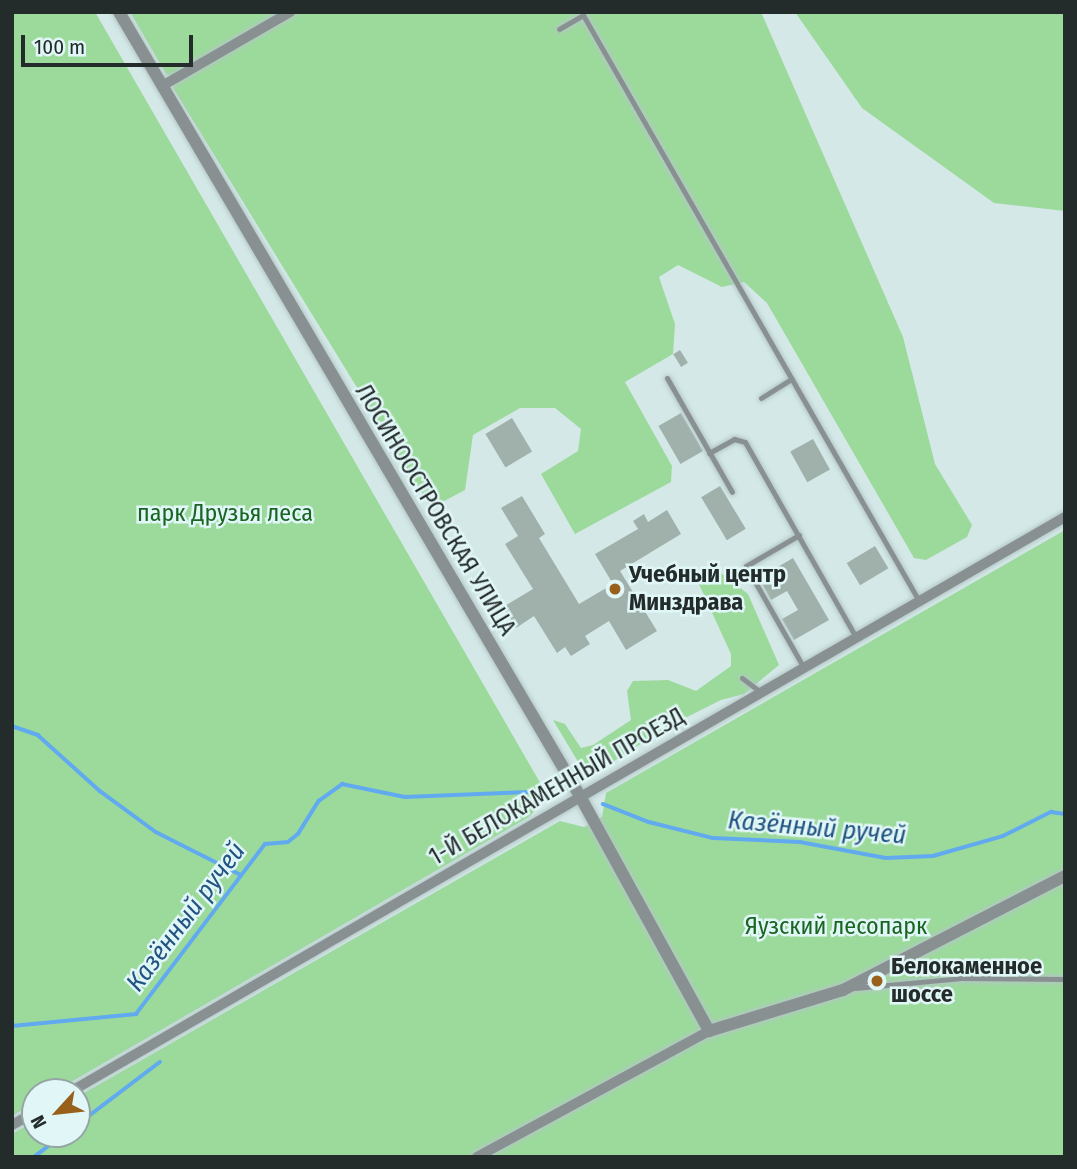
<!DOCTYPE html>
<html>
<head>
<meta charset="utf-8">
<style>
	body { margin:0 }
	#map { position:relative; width:1077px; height:1169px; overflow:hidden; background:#d4e8e8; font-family:"Fira Sans Condensed",sans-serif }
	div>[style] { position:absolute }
	.green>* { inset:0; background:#9cda9c }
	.stream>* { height:3.5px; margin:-1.75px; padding:0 1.75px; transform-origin:1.75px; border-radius:1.75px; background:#62aaef }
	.building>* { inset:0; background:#9fb1aa; transform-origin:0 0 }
	.roads { filter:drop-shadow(0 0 2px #b4c6c6) drop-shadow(0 0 2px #b4c6c6) }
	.service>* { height:5px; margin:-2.5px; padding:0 2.5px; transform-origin:2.5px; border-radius:2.5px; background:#889092 }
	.minor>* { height:10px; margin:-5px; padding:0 5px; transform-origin:5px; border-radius:5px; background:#889092 }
	.tertiary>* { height:12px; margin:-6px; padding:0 6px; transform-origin:6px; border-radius:6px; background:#889092 }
	.dots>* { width:19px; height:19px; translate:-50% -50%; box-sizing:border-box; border:4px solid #e1f6f6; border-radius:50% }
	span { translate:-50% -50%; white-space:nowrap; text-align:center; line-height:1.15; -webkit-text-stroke:5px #e1f6f6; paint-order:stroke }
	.street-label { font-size:24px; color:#242b2b }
	.park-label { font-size:24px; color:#1a6522 }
	.poi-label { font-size:24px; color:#242b2b; font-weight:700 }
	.left { translate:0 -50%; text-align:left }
	.water-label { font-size:26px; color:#225482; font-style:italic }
	.frame { position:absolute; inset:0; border:14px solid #242b2b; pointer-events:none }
	.north { position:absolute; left:21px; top:1078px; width:70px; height:70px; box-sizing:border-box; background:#e1f6f6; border:2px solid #95a5a5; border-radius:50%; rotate:243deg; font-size:19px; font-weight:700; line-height:28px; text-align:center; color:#242b2b }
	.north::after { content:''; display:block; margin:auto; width:24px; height:32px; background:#98601b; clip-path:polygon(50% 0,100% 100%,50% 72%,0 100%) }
	.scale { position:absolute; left:21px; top:35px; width:172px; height:32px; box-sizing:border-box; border:4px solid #242b2b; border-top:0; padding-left:9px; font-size:21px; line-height:24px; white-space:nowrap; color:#242b2b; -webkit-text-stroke:5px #e1f6f6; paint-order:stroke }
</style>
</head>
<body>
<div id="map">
	<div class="green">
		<i style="clip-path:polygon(12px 12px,95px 12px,542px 786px,540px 805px,529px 817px,54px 1092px,35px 1092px,35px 1103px,12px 1116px)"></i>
		<i style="clip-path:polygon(130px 12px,761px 12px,903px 337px,935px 464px,972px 525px,967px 537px,926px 560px,914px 558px,767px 303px,744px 282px,722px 287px,678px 265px,659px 277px,675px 324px,673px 354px,625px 382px,672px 466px,671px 482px,575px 534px,541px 474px,578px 451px,581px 429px,555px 408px,520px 408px,473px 435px,465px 490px,431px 508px,173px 88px,177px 78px,166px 74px)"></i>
		<i style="clip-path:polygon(795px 12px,1065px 12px,1065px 211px,994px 203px,862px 108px)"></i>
		<i style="clip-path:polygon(1065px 530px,1065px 1157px,12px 1157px,12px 1134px,35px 1121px,35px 1134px,77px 1134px,77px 1097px,560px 821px,584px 827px,602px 817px,606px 793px)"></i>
		<i style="clip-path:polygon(716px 569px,748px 594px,779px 665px,744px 694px,721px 700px,667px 727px,597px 772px,583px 770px,553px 720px,565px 724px,581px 748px,593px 745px,631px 720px,627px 691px,633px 681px,668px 680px,696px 691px,731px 666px,731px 654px,698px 582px,700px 576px)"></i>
	</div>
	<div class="stream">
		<i style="left:12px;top:726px;width:28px;rotate:19deg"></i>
		<i style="left:38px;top:735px;width:84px;rotate:42.1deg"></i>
		<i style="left:100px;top:791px;width:69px;rotate:36.2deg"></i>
		<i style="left:156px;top:832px;width:95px;rotate:26.8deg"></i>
		<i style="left:603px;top:804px;width:49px;rotate:21.4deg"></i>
		<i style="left:649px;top:822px;width:66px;rotate:14deg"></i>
		<i style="left:713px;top:838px;width:87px;rotate:2.6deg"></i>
		<i style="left:800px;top:842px;width:87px;rotate:10.5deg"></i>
		<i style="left:886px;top:858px;width:47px;rotate:-2.4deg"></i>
		<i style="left:933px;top:856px;width:73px;rotate:-15.9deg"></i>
		<i style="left:1003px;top:836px;width:54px;rotate:-26.6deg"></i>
		<i style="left:1051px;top:812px;width:14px;rotate:8deg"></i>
		<i style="left:12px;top:1026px;width:125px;rotate:-5.5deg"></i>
		<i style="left:136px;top:1014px;width:213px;rotate:-52.8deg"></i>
		<i style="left:265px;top:844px;width:23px;rotate:-5deg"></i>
		<i style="left:288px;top:842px;width:13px;rotate:-39deg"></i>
		<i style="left:298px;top:834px;width:39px;rotate:-58deg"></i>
		<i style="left:319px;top:801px;width:29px;rotate:-36deg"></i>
		<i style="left:342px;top:784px;width:64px;rotate:11.7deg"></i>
		<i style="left:405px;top:797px;width:126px;rotate:-2.3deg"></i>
		<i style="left:77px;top:1125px;width:104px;rotate:-37.2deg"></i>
		<i style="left:34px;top:1157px;width:39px;rotate:-37deg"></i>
	</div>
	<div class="building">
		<i style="left:680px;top:350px;width:15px;height:8px;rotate:58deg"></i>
		<i style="left:681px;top:413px;width:44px;height:26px;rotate:60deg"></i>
		<i style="left:512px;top:418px;width:39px;height:31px;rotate:59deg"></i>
		<i style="left:813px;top:439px;width:35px;height:26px;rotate:61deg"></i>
		<i style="left:720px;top:486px;width:50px;height:22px;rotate:59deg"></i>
		<i style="clip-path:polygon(522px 496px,545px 534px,539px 538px,579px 604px,613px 584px,595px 554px,638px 529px,633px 521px,644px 514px,648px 522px,667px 510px,681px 534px,620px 571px,657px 631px,626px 650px,609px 621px,585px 636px,590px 644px,571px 656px,565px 647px,557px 653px,534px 616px,516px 628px,503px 607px,533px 589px,505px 544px,518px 536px,501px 508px)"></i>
		<i style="left:875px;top:546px;width:26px;height:33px;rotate:59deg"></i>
		<i style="clip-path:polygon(793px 558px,829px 620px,794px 640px,782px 619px,798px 610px,787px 591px,771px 600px,759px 578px)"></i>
	</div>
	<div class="roads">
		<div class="service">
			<i style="left:559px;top:29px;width:28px;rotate:-30deg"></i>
			<i style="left:583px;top:15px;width:675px;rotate:60.17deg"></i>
			<i style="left:667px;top:378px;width:131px;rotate:60.3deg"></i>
			<i style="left:761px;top:398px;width:36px;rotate:-32deg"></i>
			<i style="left:709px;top:453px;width:29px;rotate:-29deg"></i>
			<i style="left:734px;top:439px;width:11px;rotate:15deg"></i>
			<i style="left:745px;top:442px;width:224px;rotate:60.4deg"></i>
			<i style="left:799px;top:535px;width:61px;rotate:149.7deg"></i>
			<i style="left:746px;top:566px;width:117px;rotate:60.4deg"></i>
			<i style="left:742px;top:678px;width:25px;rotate:37deg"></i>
			<i style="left:855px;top:988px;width:107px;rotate:-5.3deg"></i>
			<i style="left:962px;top:978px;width:103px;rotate:0.6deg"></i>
		</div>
		<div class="minor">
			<i style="left:162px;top:86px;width:148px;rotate:-30deg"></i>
			<i style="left:70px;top:1092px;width:1149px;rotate:-30.02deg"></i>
			<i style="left:12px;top:1125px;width:26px;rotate:-29deg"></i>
			<i style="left:477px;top:1157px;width:264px;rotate:-28.5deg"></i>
		</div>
		<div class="tertiary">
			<i style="left:119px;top:12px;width:912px;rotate:59.55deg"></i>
			<i style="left:581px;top:798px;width:266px;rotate:61.2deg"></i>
			<i style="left:709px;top:1031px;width:140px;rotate:-17deg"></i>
			<i style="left:843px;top:990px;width:250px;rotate:-27.2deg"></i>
		</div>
	</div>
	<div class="dots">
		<i style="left:615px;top:589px;background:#98601b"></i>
		<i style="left:877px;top:981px;background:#98601b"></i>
	</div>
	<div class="street-label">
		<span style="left:435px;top:510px;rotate:59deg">ЛОСИНООСТРОВСКАЯ УЛИЦА</span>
		<span style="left:557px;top:787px;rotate:-30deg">1-Й БЕЛОКАМЕННЫЙ ПРОЕЗД</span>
	</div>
	<div class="park-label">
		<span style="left:225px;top:514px">парк Друзья леса</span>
		<span style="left:836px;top:927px">Яузский лесопарк</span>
	</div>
	<div class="poi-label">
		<span class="left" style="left:629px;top:589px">Учебный центр<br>Минздрава</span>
		<span class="left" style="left:891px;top:981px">Белокаменное<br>шоссе</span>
	</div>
	<div class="water-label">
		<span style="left:817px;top:828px;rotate:5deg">Казённый ручей</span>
		<span style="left:186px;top:917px;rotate:-53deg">Казённый ручей</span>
	</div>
	<div class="frame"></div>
	<div class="north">N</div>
	<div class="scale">100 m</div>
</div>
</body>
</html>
